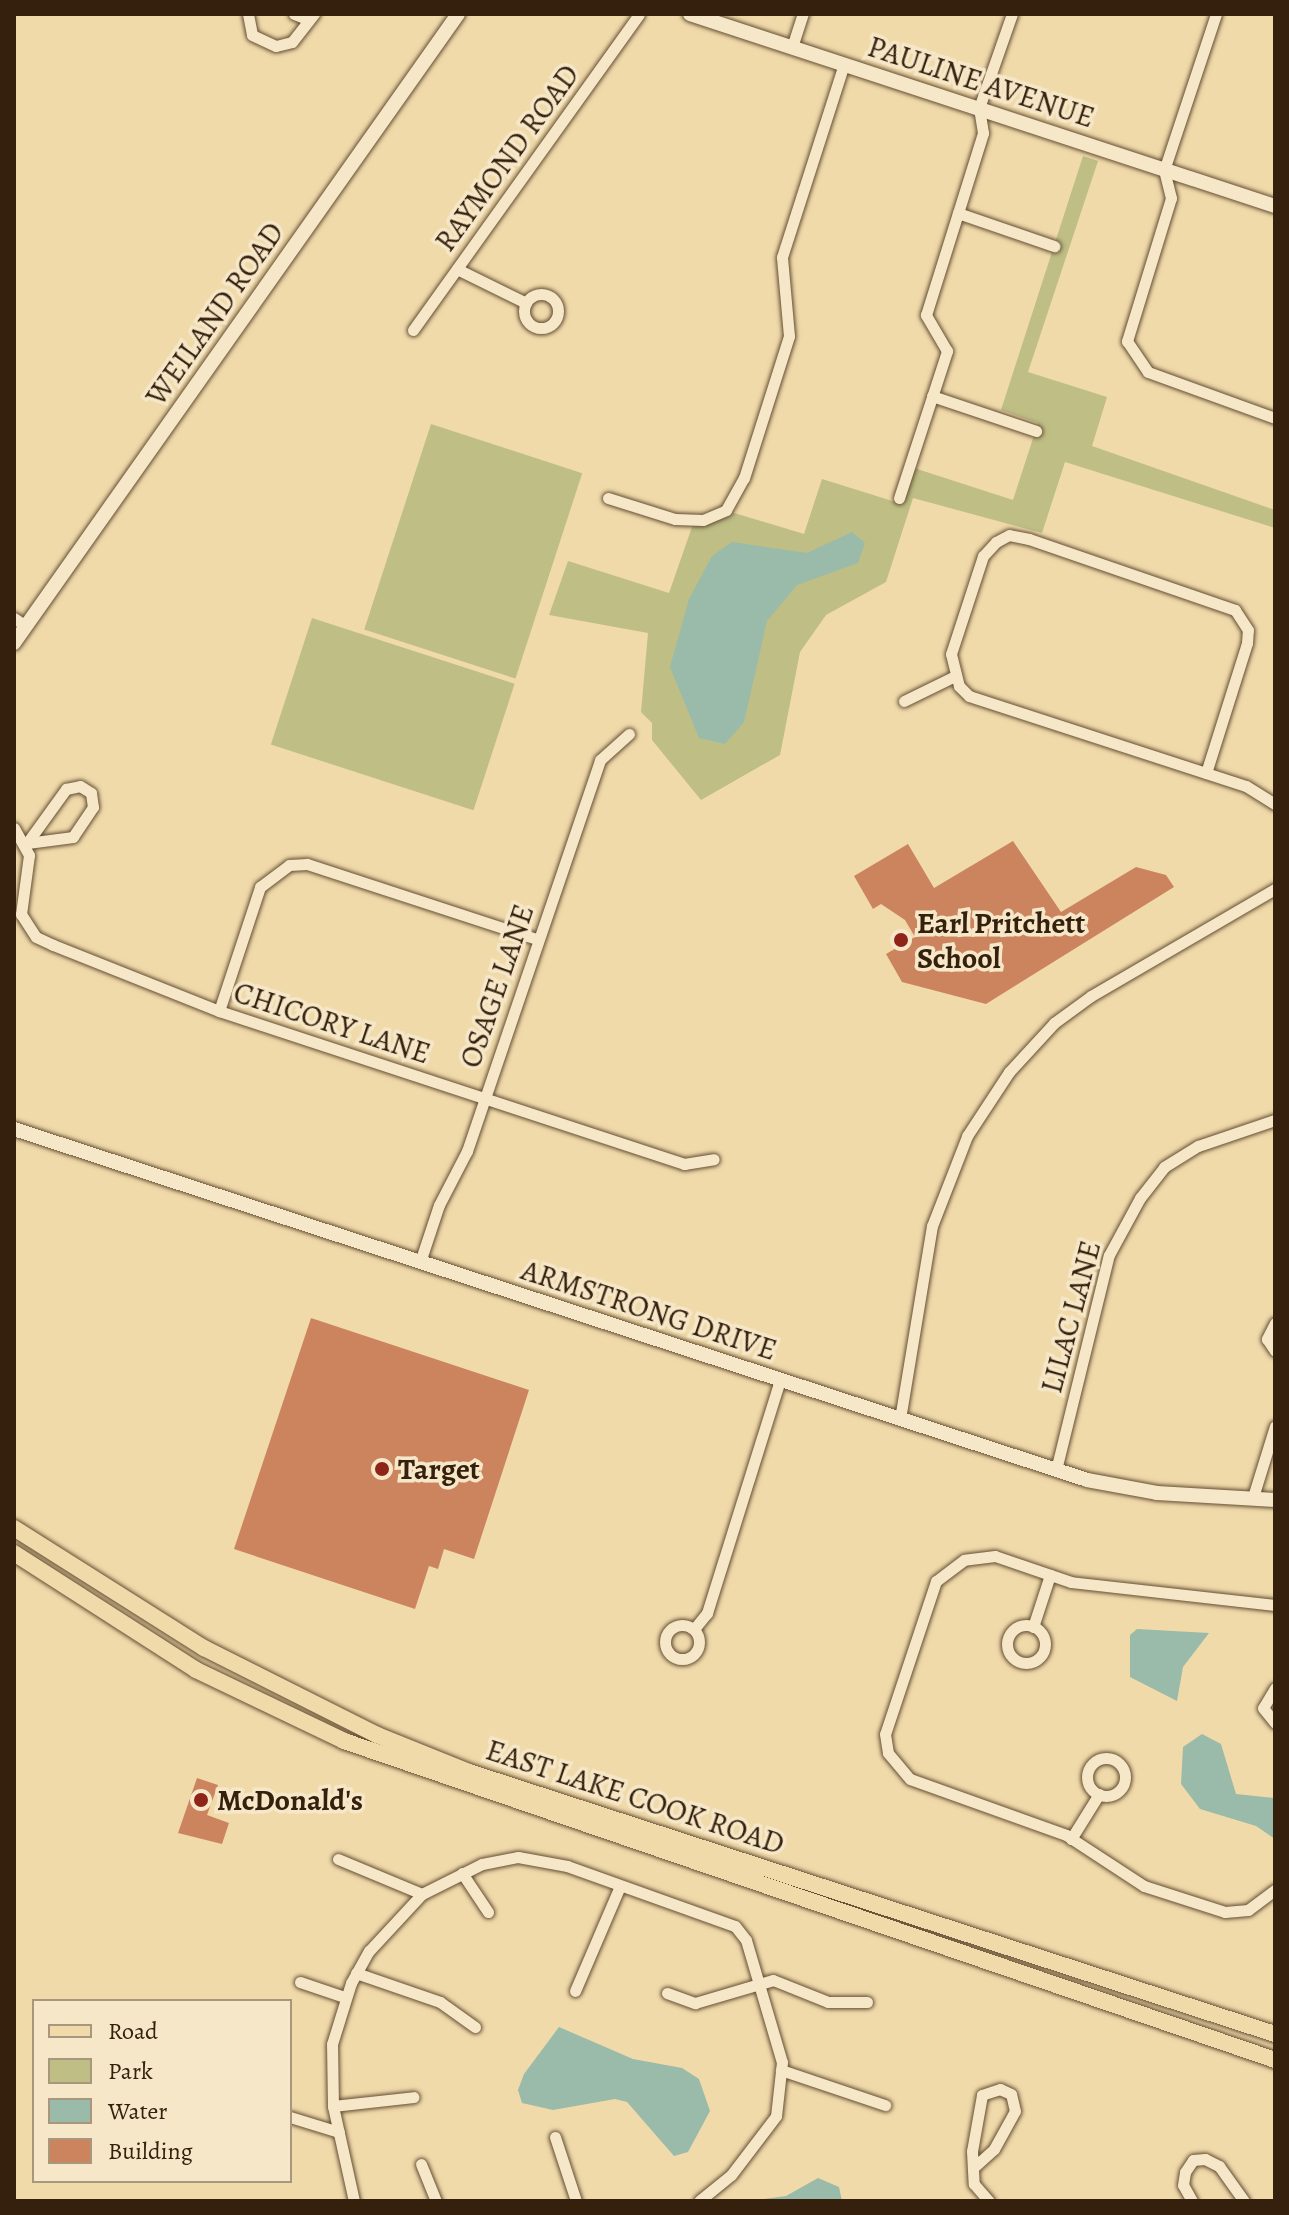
<!DOCTYPE html>
<html>
<head>
<meta charset="utf-8">
<style>
	body { margin:0 }
	#map { position:relative; width:1289px; height:2215px; overflow:hidden; background:#f0daaa; font-family:Alegreya,serif }
	div>[style] { position:absolute }
	.green>* { inset:0; background:#bebe85; transform-origin:0 0 }
	.water>* { inset:0; background:#9abbaa }
	.building>* { inset:0; background:#cc845f }
	.roads { filter:drop-shadow(0 0 2px #644e34) drop-shadow(0 0 2px #644e34) }
	.street>* { height:11px; margin:-5.5px; padding:0 5.5px; transform-origin:5.5px; border-radius:5.5px; background:#f5e7c8 }
	.street>.ring { margin:-5.5px; padding:0; box-sizing:content-box; background:none; border:11px solid #f5e7c8; border-radius:50% }
	.secondary>* { height:14px; margin:-7px; padding:0 7px; transform-origin:7px; border-radius:7px; background:#f5e7c8 }
	.primary>* { height:16px; margin:-8px; padding:0 8px; transform-origin:8px; border-radius:8px; background:#f0daaa }
	.dots>* { width:22px; height:22px; translate:-50% -50%; box-sizing:border-box; border:4px solid #f5e7c8; border-radius:50% }
	span { translate:-50% -50%; white-space:nowrap; text-align:center; line-height:1.15; -webkit-text-stroke:7px #f5e7c8; paint-order:stroke }
	.street-label { font-size:30px; color:#35200d }
	.poi-label { font-size:30px; color:#35200d; font-weight:700 }
	.left { translate:0 -50%; text-align:left }
	.frame { position:absolute; inset:0; border:16px solid #35200d; pointer-events:none }
	.legend { position:absolute; left:32px; top:1999px; width:260px; height:184px; box-sizing:border-box; background:#f5e7c8; border:2px solid #a8977d; margin:0; padding:10px 14px; list-style:none; font-size:24px; color:#35200d }
	.legend li { display:flex; align-items:center; gap:16px; height:40px }
	.legend b { width:40px; border:2px solid #a8977d }
</style>
</head>
<body>
<div id="map">
	<div class="green">
		<i style="clip-path:polygon(1083px 156px,1098px 161px,1028px 372px,1107px 397px,1092px 446px,1275px 510px,1275px 528px,1065px 462px,1042px 533px,913px 498px,886px 582px,826px 615px,800px 652px,780px 755px,701px 800px,652px 740px,652px 723px,641px 712px,648px 633px,549px 615px,568px 561px,669px 593px,692px 527px,731px 512px,804px 534px,822px 479px,902px 504px,914px 468px,1013px 500px,1038px 423px,1001px 410px)"></i>
		<i style="left:431px;top:424px;width:159px;height:216px;rotate:18deg"></i>
		<i style="left:312px;top:618px;width:213px;height:133px;rotate:18deg"></i>
	</div>
	<div class="water">
		<i style="clip-path:polygon(852px 532px,865px 543px,858px 563px,797px 585px,767px 621px,744px 722px,725px 744px,699px 738px,670px 667px,689px 599px,712px 556px,732px 542px,807px 553px)"></i>
		<i style="clip-path:polygon(1137px 1629px,1209px 1633px,1183px 1667px,1177px 1701px,1130px 1677px,1130px 1635px)"></i>
		<i style="clip-path:polygon(1202px 1734px,1221px 1744px,1236px 1794px,1275px 1798px,1275px 1839px,1256px 1826px,1200px 1809px,1181px 1784px,1183px 1747px)"></i>
		<i style="clip-path:polygon(559px 2027px,633px 2059px,682px 2068px,699px 2079px,710px 2111px,688px 2152px,674px 2156px,627px 2102px,615px 2099px,553px 2110px,522px 2103px,518px 2090px,524px 2074px)"></i>
		<i style="clip-path:polygon(818px 2178px,839px 2187px,842px 2201px,748px 2201px,786px 2196px)"></i>
	</div>
	<div class="building">
		<i style="clip-path:polygon(1013px 841px,1061px 912px,1136px 867px,1166px 875px,1174px 887px,986px 1004px,902px 982px,886px 954px,915px 937px,905px 920px,881px 904px,873px 909px,854px 876px,908px 844px,934px 888px)"></i>
		<i style="clip-path:polygon(311px 1318px,529px 1390px,474px 1559px,444px 1549px,438px 1569px,429px 1566px,415px 1609px,234px 1549px)"></i>
		<i style="clip-path:polygon(197px 1778px,218px 1785px,207px 1815px,229px 1823px,222px 1844px,178px 1833px)"></i>
	</div>
	<div class="roads">
		<div class="street">
			<i style="left:248px;top:14px;width:21px;rotate:79deg"></i>
			<i style="left:252px;top:35px;width:26px;rotate:25deg"></i>
			<i style="left:276px;top:46px;width:16px;rotate:-14deg"></i>
			<i style="left:292px;top:42px;width:36px;rotate:-52deg"></i>
			<i style="left:294px;top:14px;width:16px;rotate:22deg"></i>
			<i style="left:1216px;top:14px;width:164px;rotate:108.4deg"></i>
			<i style="left:1164px;top:170px;width:29px;rotate:76deg"></i>
			<i style="left:1171px;top:198px;width:150px;rotate:107.1deg"></i>
			<i style="left:1127px;top:341px;width:37px;rotate:56deg"></i>
			<i style="left:1148px;top:372px;width:135px;rotate:19.9deg"></i>
			<i style="left:792px;top:47px;width:35px;rotate:-72deg"></i>
			<i style="left:958px;top:213px;width:102px;rotate:19deg"></i>
			<i style="left:457px;top:269px;width:77px;rotate:26.2deg"></i>
			<i class="ring" style="left:524px;top:294px;width:23px;height:23px"></i>
			<i style="left:413px;top:330px;width:388px;rotate:-54.4deg"></i>
			<i style="left:932px;top:396px;width:110px;rotate:18.6deg"></i>
			<i style="left:608px;top:498px;width:70px;rotate:17.4deg"></i>
			<i style="left:675px;top:519px;width:28px;rotate:2deg"></i>
			<i style="left:703px;top:520px;width:25px;rotate:-23deg"></i>
			<i style="left:726px;top:510px;width:37px;rotate:-61deg"></i>
			<i style="left:744px;top:478px;width:149px;rotate:-72.4deg"></i>
			<i style="left:789px;top:336px;width:79px;rotate:-95.1deg"></i>
			<i style="left:782px;top:257px;width:203px;rotate:-72.2deg"></i>
			<i style="left:899px;top:498px;width:155px;rotate:-71.9deg"></i>
			<i style="left:947px;top:351px;width:42px;rotate:-120.3deg"></i>
			<i style="left:926px;top:315px;width:191px;rotate:-72.6deg"></i>
			<i style="left:983px;top:133px;width:25px;rotate:-99deg"></i>
			<i style="left:979px;top:108px;width:100px;rotate:-70.7deg"></i>
			<i style="left:14px;top:618px;width:14px;rotate:34deg"></i>
			<i style="left:904px;top:701px;width:55px;rotate:-26.1deg"></i>
			<i style="left:1206px;top:773px;width:136px;rotate:-72.5deg"></i>
			<i style="left:1247px;top:643px;width:13px;rotate:-86deg"></i>
			<i style="left:1248px;top:630px;width:24px;rotate:-123deg"></i>
			<i style="left:1235px;top:610px;width:218px;rotate:-161deg"></i>
			<i style="left:1029px;top:539px;width:20px;rotate:-169deg"></i>
			<i style="left:1009px;top:535px;width:15px;rotate:152deg"></i>
			<i style="left:996px;top:542px;width:19px;rotate:133deg"></i>
			<i style="left:983px;top:556px;width:103px;rotate:108.1deg"></i>
			<i style="left:951px;top:654px;width:33px;rotate:76deg"></i>
			<i style="left:959px;top:686px;width:14px;rotate:45deg"></i>
			<i style="left:969px;top:696px;width:291px;rotate:18deg"></i>
			<i style="left:1246px;top:786px;width:34px;rotate:32deg"></i>
			<i style="left:80px;top:786px;width:13px;rotate:32deg"></i>
			<i style="left:91px;top:793px;width:14px;rotate:82deg"></i>
			<i style="left:93px;top:807px;width:36px;rotate:124deg"></i>
			<i style="left:73px;top:837px;width:46px;rotate:172.6deg"></i>
			<i style="left:27px;top:843px;width:67px;rotate:-54.2deg"></i>
			<i style="left:66px;top:789px;width:14px;rotate:-12deg"></i>
			<i style="left:14px;top:828px;width:31px;rotate:61deg"></i>
			<i style="left:29px;top:855px;width:60px;rotate:97.7deg"></i>
			<i style="left:21px;top:914px;width:27px;rotate:57deg"></i>
			<i style="left:36px;top:937px;width:19px;rotate:25deg"></i>
			<i style="left:53px;top:945px;width:179px;rotate:21.7deg"></i>
			<i style="left:219px;top:1011px;width:490px;rotate:18.2deg"></i>
			<i style="left:684px;top:1164px;width:30px;rotate:-9deg"></i>
			<i style="left:219px;top:1011px;width:131px;rotate:-71.7deg"></i>
			<i style="left:260px;top:887px;width:36px;rotate:-37deg"></i>
			<i style="left:289px;top:865px;width:18px;rotate:-3deg"></i>
			<i style="left:307px;top:864px;width:242px;rotate:18.1deg"></i>
			<i style="left:420px;top:1262px;width:60px;rotate:-71.6deg"></i>
			<i style="left:439px;top:1205px;width:61px;rotate:-62.6deg"></i>
			<i style="left:467px;top:1151px;width:413px;rotate:-71.2deg"></i>
			<i style="left:600px;top:760px;width:39px;rotate:-42deg"></i>
			<i style="left:1275px;top:1323px;width:18px;rotate:117deg"></i>
			<i style="left:1267px;top:1339px;width:14px;rotate:56deg"></i>
			<i style="left:900px;top:1419px;width:196px;rotate:-80.6deg"></i>
			<i style="left:932px;top:1226px;width:97px;rotate:-68.7deg"></i>
			<i style="left:967px;top:1136px;width:77px;rotate:-56.7deg"></i>
			<i style="left:1009px;top:1072px;width:67px;rotate:-47.4deg"></i>
			<i style="left:1054px;top:1023px;width:46px;rotate:-36.1deg"></i>
			<i style="left:1091px;top:996px;width:213px;rotate:-30.2deg"></i>
			<i style="left:1056px;top:1470px;width:221px;rotate:-76.2deg"></i>
			<i style="left:1109px;top:1255px;width:65px;rotate:-61.5deg"></i>
			<i style="left:1140px;top:1198px;width:39px;rotate:-52deg"></i>
			<i style="left:1164px;top:1167px;width:40px;rotate:-32deg"></i>
			<i style="left:1198px;top:1146px;width:81px;rotate:-18.7deg"></i>
			<i style="left:1253px;top:1497px;width:74px;rotate:-72.8deg"></i>
			<i style="left:1275px;top:1605px;width:205px;rotate:-173.6deg"></i>
			<i style="left:1071px;top:1582px;width:80px;rotate:-161.1deg"></i>
			<i style="left:995px;top:1556px;width:31px;rotate:173deg"></i>
			<i style="left:964px;top:1560px;width:35px;rotate:143deg"></i>
			<i style="left:936px;top:1581px;width:161px;rotate:108.4deg"></i>
			<i style="left:885px;top:1734px;width:19px;rotate:81deg"></i>
			<i style="left:888px;top:1753px;width:34px;rotate:50deg"></i>
			<i style="left:910px;top:1779px;width:166px;rotate:19.7deg"></i>
			<i style="left:1066px;top:1835px;width:93px;rotate:33.2deg"></i>
			<i style="left:1144px;top:1886px;width:85px;rotate:17.8deg"></i>
			<i style="left:1225px;top:1912px;width:23px;rotate:-5deg"></i>
			<i style="left:1248px;top:1910px;width:34px;rotate:-37deg"></i>
			<i class="ring" style="left:665px;top:1625px;width:23px;height:23px"></i>
			<i class="ring" style="left:1007px;top:1625px;width:27px;height:27px"></i>
			<i style="left:1033px;top:1627px;width:55px;rotate:-71.9deg"></i>
			<i style="left:694px;top:1629px;width:21px;rotate:-51deg"></i>
			<i style="left:707px;top:1613px;width:244px;rotate:-72.6deg"></i>
			<i style="left:1275px;top:1688px;width:23px;rotate:121deg"></i>
			<i style="left:1263px;top:1708px;width:19px;rotate:51deg"></i>
			<i class="ring" style="left:1087px;top:1758px;width:27px;height:27px"></i>
			<i style="left:1071px;top:1839px;width:53px;rotate:-58.1deg"></i>
			<i style="left:338px;top:1859px;width:91px;rotate:22.6deg"></i>
			<i style="left:462px;top:1873px;width:47px;rotate:56.3deg"></i>
			<i style="left:356px;top:1973px;width:89px;rotate:19deg"></i>
			<i style="left:440px;top:2002px;width:43px;rotate:35.5deg"></i>
			<i style="left:300px;top:1982px;width:46px;rotate:18.8deg"></i>
			<i style="left:575px;top:1991px;width:114px;rotate:-66.8deg"></i>
			<i style="left:667px;top:1993px;width:30px;rotate:20deg"></i>
			<i style="left:695px;top:2003px;width:81px;rotate:-16.4deg"></i>
			<i style="left:773px;top:1980px;width:59px;rotate:21.8deg"></i>
			<i style="left:828px;top:2002px;width:39px"></i>
			<i style="left:781px;top:2070px;width:110px;rotate:18.6deg"></i>
			<i style="left:333px;top:2106px;width:81px;rotate:-6.3deg"></i>
			<i style="left:290px;top:2117px;width:51px;rotate:17deg"></i>
			<i style="left:555px;top:2137px;width:67px;rotate:71.8deg"></i>
			<i style="left:421px;top:2164px;width:40px;rotate:68deg"></i>
			<i style="left:973px;top:2168px;width:28px;rotate:-42deg"></i>
			<i style="left:994px;top:2149px;width:43px;rotate:-61.1deg"></i>
			<i style="left:1015px;top:2111px;width:17px;rotate:-103deg"></i>
			<i style="left:1011px;top:2094px;width:12px;rotate:-156deg"></i>
			<i style="left:1000px;top:2089px;width:19px;rotate:162deg"></i>
			<i style="left:982px;top:2095px;width:57px;rotate:100.1deg"></i>
			<i style="left:972px;top:2151px;width:33px;rotate:87deg"></i>
			<i style="left:974px;top:2184px;width:23px;rotate:49deg"></i>
			<i style="left:354px;top:2201px;width:97px;rotate:-102.5deg"></i>
			<i style="left:333px;top:2106px;width:62px;rotate:-90.9deg"></i>
			<i style="left:332px;top:2044px;width:64px;rotate:-72.7deg"></i>
			<i style="left:351px;top:1983px;width:37px;rotate:-61deg"></i>
			<i style="left:369px;top:1951px;width:78px;rotate:-47.1deg"></i>
			<i style="left:422px;top:1894px;width:67px;rotate:-26.6deg"></i>
			<i style="left:482px;top:1864px;width:37px;rotate:-11deg"></i>
			<i style="left:518px;top:1857px;width:50px;rotate:10.4deg"></i>
			<i style="left:567px;top:1866px;width:178px;rotate:19.7deg"></i>
			<i style="left:735px;top:1926px;width:18px;rotate:52deg"></i>
			<i style="left:746px;top:1940px;width:127px;rotate:73.6deg"></i>
			<i style="left:782px;top:2062px;width:54px;rotate:96.3deg"></i>
			<i style="left:776px;top:2116px;width:74px;rotate:127.3deg"></i>
			<i style="left:731px;top:2175px;width:41px;rotate:140.9deg"></i>
			<i style="left:1192px;top:2201px;width:18px;rotate:-119deg"></i>
			<i style="left:1183px;top:2185px;width:13px;rotate:-81deg"></i>
			<i style="left:1185px;top:2172px;width:14px;rotate:-56deg"></i>
			<i style="left:1193px;top:2160px;width:12px;rotate:-5deg"></i>
			<i style="left:1205px;top:2159px;width:16px;rotate:27deg"></i>
			<i style="left:1219px;top:2166px;width:43px;rotate:54.5deg"></i>
		</div>
		<div class="secondary">
			<i style="left:690px;top:14px;width:616px;rotate:18.17deg"></i>
			<i style="left:14px;top:643px;width:770px;rotate:-54.78deg"></i>
			<i style="left:14px;top:1129px;width:1129px;rotate:18.11deg"></i>
			<i style="left:1087px;top:1480px;width:71px;rotate:10.5deg"></i>
			<i style="left:1157px;top:1493px;width:118px;rotate:3.4deg"></i>
		</div>
		<div class="primary">
			<i style="left:14px;top:1528px;width:225px;rotate:32.3deg"></i>
			<i style="left:204px;top:1648px;width:194px;rotate:26.7deg"></i>
			<i style="left:377px;top:1735px;width:99px;rotate:21.9deg"></i>
			<i style="left:469px;top:1772px;width:848px;rotate:18.01deg"></i>
			<i style="left:14px;top:1553px;width:216px;rotate:32.7deg"></i>
			<i style="left:196px;top:1670px;width:164px;rotate:25.6deg"></i>
			<i style="left:344px;top:1741px;width:984px;rotate:18.91deg"></i>
		</div>
	</div>
	<div class="dots">
		<i style="left:901px;top:940px;background:#8f2418"></i>
		<i style="left:382px;top:1469px;background:#8f2418"></i>
		<i style="left:201px;top:1800px;background:#8f2418"></i>
	</div>
	<div class="street-label">
		<span style="left:981px;top:82px;rotate:18deg">PAULINE AVENUE</span>
		<span style="left:507px;top:158px;rotate:-54deg">RAYMOND ROAD</span>
		<span style="left:215px;top:314px;rotate:-55deg">WEILAND ROAD</span>
		<span style="left:497px;top:986px;rotate:-71deg">OSAGE LANE</span>
		<span style="left:332px;top:1023px;rotate:18deg">CHICORY LANE</span>
		<span style="left:649px;top:1310px;rotate:18deg">ARMSTRONG DRIVE</span>
		<span style="left:1071px;top:1317px;rotate:-75deg">LILAC LANE</span>
		<span style="left:635px;top:1797px;rotate:18deg">EAST LAKE COOK ROAD</span>
	</div>
	<div class="poi-label">
		<span class="left" style="left:917px;top:940px">Earl Pritchett<br>School</span>
		<span class="left" style="left:398px;top:1469px">Target</span>
		<span class="left" style="left:217px;top:1800px">McDonald's</span>
	</div>
	<div class="frame"></div>
	<ul class="legend">
	<li><b style="height:10px;background:#f0daaa"></b>Road</li>
	<li><b style="height:22px;background:#bebe85"></b>Park</li>
	<li><b style="height:22px;background:#9abbaa"></b>Water</li>
	<li><b style="height:22px;background:#cc845f"></b>Building</li>
	</ul>
</div>
</body>
</html>
